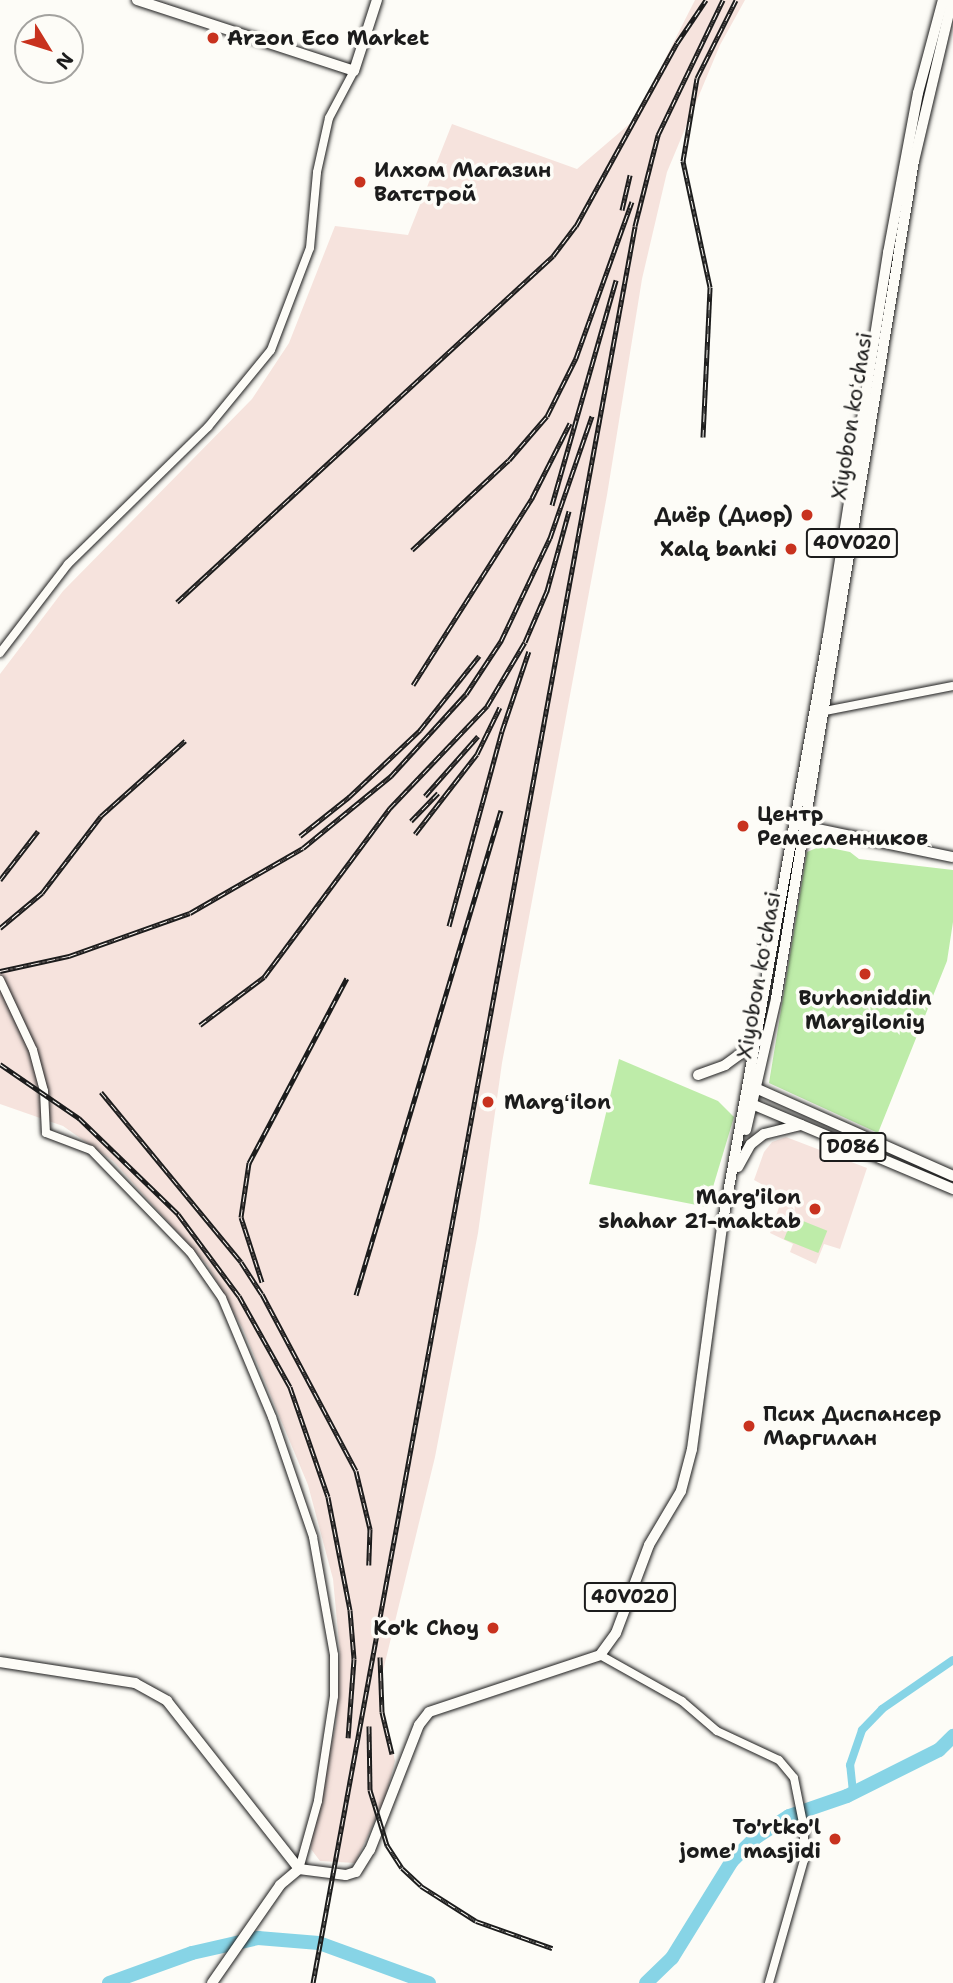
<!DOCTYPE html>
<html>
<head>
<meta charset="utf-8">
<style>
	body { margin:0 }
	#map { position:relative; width:953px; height:1983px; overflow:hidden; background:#fdfcf7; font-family:"Shantell Sans",sans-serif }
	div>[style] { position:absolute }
	.built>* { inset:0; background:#f6e3dd }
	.green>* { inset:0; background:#beeca9; transform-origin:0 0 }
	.canal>* { height:8px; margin:-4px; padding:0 4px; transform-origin:4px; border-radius:4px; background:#87d4e6 }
	.river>* { height:14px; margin:-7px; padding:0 7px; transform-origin:7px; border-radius:7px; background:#87d4e6 }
	.roads { filter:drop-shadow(0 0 2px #1c1c1c) drop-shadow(0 0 2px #1c1c1c) }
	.tertiary>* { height:8px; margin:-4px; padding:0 4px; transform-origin:4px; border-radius:4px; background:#fdfcf7 }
	.secondary>* { height:10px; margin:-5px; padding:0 5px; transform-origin:5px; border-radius:5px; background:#fdfcf7 }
	.primary>* { height:10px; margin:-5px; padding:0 5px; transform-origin:5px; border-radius:5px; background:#fdfcf7 }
	.rail>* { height:5px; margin-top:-2.5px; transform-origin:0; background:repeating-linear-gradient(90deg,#fdfcf7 0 8px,#1c1c1c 0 16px); box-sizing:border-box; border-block:2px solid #1c1c1c }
	.dots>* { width:19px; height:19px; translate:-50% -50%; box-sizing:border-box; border:4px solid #fdfcf7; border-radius:50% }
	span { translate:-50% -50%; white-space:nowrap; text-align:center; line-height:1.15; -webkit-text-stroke:7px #fdfcf7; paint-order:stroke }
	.shield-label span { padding:2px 5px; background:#fdfcf7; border:2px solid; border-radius:5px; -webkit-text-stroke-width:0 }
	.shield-label { font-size:19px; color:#1c1c1c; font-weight:700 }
	.poi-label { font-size:21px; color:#1c1c1c; font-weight:700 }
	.left { translate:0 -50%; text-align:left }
	.right { translate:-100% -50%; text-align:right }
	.street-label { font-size:21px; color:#1c1c1c }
	.north { position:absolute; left:14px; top:14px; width:70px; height:70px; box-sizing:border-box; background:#fdfcf7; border:2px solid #a3a29f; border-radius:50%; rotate:128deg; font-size:19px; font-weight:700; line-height:28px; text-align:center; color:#1c1c1c }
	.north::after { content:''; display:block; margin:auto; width:24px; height:32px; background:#c8321e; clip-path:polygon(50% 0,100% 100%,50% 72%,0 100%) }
</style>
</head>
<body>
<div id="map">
	<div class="built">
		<i style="clip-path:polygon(695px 0,745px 0,720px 45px,667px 172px,642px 279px,607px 495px,502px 1063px,478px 1233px,435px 1457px,382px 1675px,382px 1702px,395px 1761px,385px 1799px,355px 1863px,320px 1861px,311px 1849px,311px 1835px,336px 1724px,340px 1653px,333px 1579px,308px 1485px,243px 1329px,208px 1266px,113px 1161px,63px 1126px,0 1104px,0 674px,63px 591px,252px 399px,289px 343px,335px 226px,408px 235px,452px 124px,577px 169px,634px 120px)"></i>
		<i style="clip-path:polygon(786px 1137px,867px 1168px,840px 1249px,824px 1244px,816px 1264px,790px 1252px,793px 1244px,770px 1233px,783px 1196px,754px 1180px,764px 1152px,772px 1142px)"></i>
	</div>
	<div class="green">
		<i style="clip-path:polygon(821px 846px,850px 852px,859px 859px,953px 870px,953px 922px,947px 961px,878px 1133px,769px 1083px,807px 852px)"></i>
		<i style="clip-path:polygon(619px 1059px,718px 1101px,734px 1117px,707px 1207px,589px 1184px)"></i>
		<i style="left:793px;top:1217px;width:37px;height:24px;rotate:22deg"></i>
	</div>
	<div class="canal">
		<i style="left:853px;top:1792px;width:27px;rotate:-96deg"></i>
		<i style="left:850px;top:1765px;width:37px;rotate:-71deg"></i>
		<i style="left:862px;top:1730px;width:29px;rotate:-46deg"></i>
		<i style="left:882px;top:1709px;width:86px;rotate:-34.6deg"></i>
	</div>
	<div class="river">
		<i style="left:109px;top:1983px;width:88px;rotate:-19.9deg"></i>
		<i style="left:192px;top:1953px;width:68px;rotate:-12.8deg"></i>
		<i style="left:258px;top:1938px;width:61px;rotate:4.7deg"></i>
		<i style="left:319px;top:1943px;width:117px;rotate:20deg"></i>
		<i style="left:646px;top:1983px;width:36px;rotate:-44deg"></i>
		<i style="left:672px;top:1958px;width:114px;rotate:-58.3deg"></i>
		<i style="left:732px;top:1861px;width:33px;rotate:-45deg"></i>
		<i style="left:755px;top:1838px;width:40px;rotate:-32.9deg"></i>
		<i style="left:789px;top:1816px;width:61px;rotate:-19deg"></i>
		<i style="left:847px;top:1796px;width:103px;rotate:-26.6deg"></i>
		<i style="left:939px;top:1750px;width:20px;rotate:-45deg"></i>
	</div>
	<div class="roads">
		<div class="tertiary">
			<i style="left:0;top:653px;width:112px;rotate:-52.6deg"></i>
			<i style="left:68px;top:564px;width:196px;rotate:-44.4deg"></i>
			<i style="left:208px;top:427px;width:99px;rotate:-50.7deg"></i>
			<i style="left:271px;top:350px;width:109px;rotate:-69.1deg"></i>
			<i style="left:310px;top:248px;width:76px;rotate:-84.7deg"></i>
			<i style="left:317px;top:172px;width:55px;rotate:-77.5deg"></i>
			<i style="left:329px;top:118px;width:53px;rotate:-62deg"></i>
			<i style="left:825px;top:711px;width:130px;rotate:-11.1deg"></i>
			<i style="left:0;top:980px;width:77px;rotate:64.8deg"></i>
			<i style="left:33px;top:1050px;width:42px;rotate:75deg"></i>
			<i style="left:44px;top:1091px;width:42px;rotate:87.3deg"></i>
			<i style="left:46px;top:1133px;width:48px;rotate:20.7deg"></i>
			<i style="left:91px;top:1150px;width:142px;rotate:45.9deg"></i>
			<i style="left:190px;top:1252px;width:56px;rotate:55.2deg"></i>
			<i style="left:222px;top:1298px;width:129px;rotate:67.2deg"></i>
			<i style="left:272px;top:1417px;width:127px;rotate:71.1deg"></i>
			<i style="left:313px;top:1537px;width:120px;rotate:79.9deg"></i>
			<i style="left:334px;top:1655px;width:41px;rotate:90deg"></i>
			<i style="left:334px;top:1696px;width:106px;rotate:98.7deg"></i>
			<i style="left:318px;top:1801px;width:71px;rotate:105.6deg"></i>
			<i style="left:600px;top:1655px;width:94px;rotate:29.3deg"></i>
			<i style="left:682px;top:1701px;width:46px;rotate:40.6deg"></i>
			<i style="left:717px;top:1731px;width:68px;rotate:25.1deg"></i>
			<i style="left:779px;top:1760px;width:23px;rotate:50deg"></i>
			<i style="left:794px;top:1778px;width:51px;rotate:78.7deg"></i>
			<i style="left:804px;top:1828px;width:32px;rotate:90deg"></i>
			<i style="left:804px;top:1860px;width:128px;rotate:105.9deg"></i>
		</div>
		<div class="secondary">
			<i style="left:137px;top:0;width:228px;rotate:18.1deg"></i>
			<i style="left:354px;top:71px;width:75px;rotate:-72.1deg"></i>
			<i style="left:798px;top:825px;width:158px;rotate:11.7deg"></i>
			<i style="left:0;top:1662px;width:137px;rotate:8.8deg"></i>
			<i style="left:135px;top:1683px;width:37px;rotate:29deg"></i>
			<i style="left:167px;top:1701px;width:214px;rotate:51.8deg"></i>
		</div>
		<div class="primary">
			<i style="left:698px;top:1075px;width:29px;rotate:-20deg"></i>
			<i style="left:725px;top:1065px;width:41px;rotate:-36deg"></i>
			<i style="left:751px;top:1086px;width:221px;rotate:24deg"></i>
			<i style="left:747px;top:1102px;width:224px;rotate:22.9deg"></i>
			<i style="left:746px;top:1130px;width:134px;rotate:-77.1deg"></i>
			<i style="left:776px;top:999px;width:849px;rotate:-80.65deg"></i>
			<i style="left:914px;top:161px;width:165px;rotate:-76.7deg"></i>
			<i style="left:738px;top:1167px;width:26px;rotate:-61deg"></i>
			<i style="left:751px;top:1144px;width:16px;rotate:-38deg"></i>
			<i style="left:764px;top:1134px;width:38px;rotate:-14deg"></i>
			<i style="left:212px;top:1983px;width:119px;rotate:-55.2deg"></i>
			<i style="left:280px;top:1885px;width:25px;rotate:-40deg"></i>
			<i style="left:299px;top:1869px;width:47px;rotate:7.3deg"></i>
			<i style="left:346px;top:1875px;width:10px;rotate:-17deg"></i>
			<i style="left:356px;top:1872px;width:26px;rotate:-58deg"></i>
			<i style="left:370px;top:1850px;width:134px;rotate:-68.6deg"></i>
			<i style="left:419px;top:1725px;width:16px;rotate:-52deg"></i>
			<i style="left:429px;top:1712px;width:180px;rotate:-18.4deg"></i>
			<i style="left:600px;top:1655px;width:27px;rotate:-54deg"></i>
			<i style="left:616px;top:1633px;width:94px;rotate:-69.4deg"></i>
			<i style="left:649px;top:1545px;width:63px;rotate:-59.3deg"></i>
			<i style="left:681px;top:1491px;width:43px;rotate:-75.3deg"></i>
			<i style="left:692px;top:1449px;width:230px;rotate:-82.3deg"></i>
			<i style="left:723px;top:1221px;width:594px;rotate:-79.82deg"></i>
			<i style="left:828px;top:636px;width:388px;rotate:-81.1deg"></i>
			<i style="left:888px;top:253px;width:163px;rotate:-79.4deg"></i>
			<i style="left:918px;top:93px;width:96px;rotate:-75deg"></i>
		</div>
	</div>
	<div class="rail">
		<i style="left:622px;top:210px;width:36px;rotate:-77deg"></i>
		<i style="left:703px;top:437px;width:150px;rotate:-87.3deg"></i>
		<i style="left:710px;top:287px;width:129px;rotate:-102.1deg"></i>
		<i style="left:683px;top:161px;width:84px;rotate:-80.4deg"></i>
		<i style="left:697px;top:78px;width:87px;rotate:-63.4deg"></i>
		<i style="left:552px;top:505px;width:234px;rotate:-74.1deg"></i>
		<i style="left:412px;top:550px;width:132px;rotate:-42.9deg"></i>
		<i style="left:509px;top:460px;width:58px;rotate:-49.2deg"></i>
		<i style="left:547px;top:416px;width:65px;rotate:-63.4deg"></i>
		<i style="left:576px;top:358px;width:166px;rotate:-70.3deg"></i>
		<i style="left:177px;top:602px;width:511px;rotate:-42.62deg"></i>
		<i style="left:553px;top:256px;width:38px;rotate:-53deg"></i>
		<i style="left:576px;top:226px;width:209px;rotate:-61.1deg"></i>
		<i style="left:677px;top:43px;width:52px;rotate:-56deg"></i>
		<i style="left:413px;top:685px;width:222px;rotate:-57.5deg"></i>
		<i style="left:532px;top:498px;width:84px;rotate:-63.1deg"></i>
		<i style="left:425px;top:796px;width:80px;rotate:-48.5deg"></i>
		<i style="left:411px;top:821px;width:39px;rotate:-46deg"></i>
		<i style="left:415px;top:834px;width:101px;rotate:-52.2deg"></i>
		<i style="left:477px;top:754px;width:52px;rotate:-63.9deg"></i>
		<i style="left:300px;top:836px;width:63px;rotate:-38.5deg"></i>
		<i style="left:349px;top:797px;width:98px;rotate:-43.3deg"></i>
		<i style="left:420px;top:730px;width:95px;rotate:-51.4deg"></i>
		<i style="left:0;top:880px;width:62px;rotate:-52.2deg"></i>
		<i style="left:449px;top:926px;width:202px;rotate:-74.8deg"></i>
		<i style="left:502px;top:731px;width:84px;rotate:-71.4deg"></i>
		<i style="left:0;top:928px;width:55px;rotate:-39.8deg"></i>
		<i style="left:42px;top:893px;width:97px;rotate:-52.5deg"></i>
		<i style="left:101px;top:816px;width:113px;rotate:-41.8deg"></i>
		<i style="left:0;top:971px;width:71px;rotate:-12.3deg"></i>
		<i style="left:69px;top:956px;width:128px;rotate:-19.6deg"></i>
		<i style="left:190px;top:913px;width:130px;rotate:-29.9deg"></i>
		<i style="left:303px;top:848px;width:114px;rotate:-39.3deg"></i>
		<i style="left:391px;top:776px;width:111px;rotate:-47.6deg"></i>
		<i style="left:466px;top:694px;width:64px;rotate:-56.6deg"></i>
		<i style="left:501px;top:641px;width:114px;rotate:-64.6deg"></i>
		<i style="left:550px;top:538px;width:129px;rotate:-71deg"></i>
		<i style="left:200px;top:1025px;width:80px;rotate:-36.9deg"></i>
		<i style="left:264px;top:977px;width:211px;rotate:-53.3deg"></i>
		<i style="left:390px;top:808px;width:141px;rotate:-46.4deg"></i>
		<i style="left:487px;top:706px;width:74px;rotate:-59.3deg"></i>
		<i style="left:525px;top:642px;width:56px;rotate:-66.7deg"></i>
		<i style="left:547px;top:591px;width:83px;rotate:-74.6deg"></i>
		<i style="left:0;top:1064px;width:96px;rotate:34.4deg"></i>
		<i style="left:79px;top:1118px;width:138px;rotate:44.1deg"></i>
		<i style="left:178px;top:1214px;width:102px;rotate:53.4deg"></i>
		<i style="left:239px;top:1296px;width:104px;rotate:60.7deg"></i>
		<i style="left:290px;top:1387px;width:116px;rotate:70.9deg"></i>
		<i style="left:328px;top:1497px;width:115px;rotate:79deg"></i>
		<i style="left:350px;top:1610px;width:49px;rotate:85.3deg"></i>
		<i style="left:354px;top:1659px;width:79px;rotate:94.3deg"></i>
		<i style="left:101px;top:1092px;width:220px;rotate:50.5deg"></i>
		<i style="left:241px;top:1262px;width:38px;rotate:57deg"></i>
		<i style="left:262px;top:1294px;width:200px;rotate:62deg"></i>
		<i style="left:356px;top:1471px;width:60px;rotate:76.4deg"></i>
		<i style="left:370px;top:1529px;width:36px;rotate:92deg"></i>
		<i style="left:262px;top:1282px;width:68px;rotate:-107.9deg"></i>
		<i style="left:241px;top:1217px;width:55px;rotate:-81.6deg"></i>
		<i style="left:249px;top:1163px;width:209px;rotate:-62.1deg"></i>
		<i style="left:356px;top:1295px;width:506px;rotate:-73.35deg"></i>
		<i style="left:380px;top:1657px;width:55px;rotate:87.9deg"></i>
		<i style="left:382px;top:1712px;width:43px;rotate:76.6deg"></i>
		<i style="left:369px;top:1726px;width:64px;rotate:89.1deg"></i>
		<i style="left:370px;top:1790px;width:58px;rotate:72.8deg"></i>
		<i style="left:387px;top:1845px;width:27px;rotate:57deg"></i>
		<i style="left:402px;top:1868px;width:26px;rotate:43deg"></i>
		<i style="left:421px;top:1886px;width:65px;rotate:32.5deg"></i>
		<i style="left:476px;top:1921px;width:81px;rotate:19.6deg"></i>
		<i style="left:313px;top:1983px;width:1786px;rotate:-79.61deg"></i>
		<i style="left:635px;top:226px;width:94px;rotate:-75.8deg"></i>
		<i style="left:658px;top:135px;width:150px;rotate:-64.3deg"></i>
	</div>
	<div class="dots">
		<i style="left:213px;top:38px;background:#c8321e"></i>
		<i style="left:360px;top:182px;background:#c8321e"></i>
		<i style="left:807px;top:515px;background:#c8321e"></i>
		<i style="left:791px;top:549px;background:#c8321e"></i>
		<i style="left:743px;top:826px;background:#c8321e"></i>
		<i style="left:865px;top:974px;background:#c8321e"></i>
		<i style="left:488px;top:1102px;background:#c8321e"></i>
		<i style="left:815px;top:1209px;background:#c8321e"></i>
		<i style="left:749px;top:1426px;background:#c8321e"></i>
		<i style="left:493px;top:1628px;background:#c8321e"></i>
		<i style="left:835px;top:1839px;background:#c8321e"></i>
	</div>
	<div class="shield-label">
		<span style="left:852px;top:543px">40V020</span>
		<span style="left:853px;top:1147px">D086</span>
		<span style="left:630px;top:1597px">40V020</span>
	</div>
	<div class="poi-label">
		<span class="left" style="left:227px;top:38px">Arzon Eco Market</span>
		<span class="left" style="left:374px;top:182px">Илхом Магазин<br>Ватстрой</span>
		<span class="right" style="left:793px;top:515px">Диёр (Диор)</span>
		<span class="right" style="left:777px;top:549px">Xalq banki</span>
		<span class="left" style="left:757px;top:826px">Центр<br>Ремесленников</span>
		<span style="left:865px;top:1010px">Burhoniddin<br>Margiloniy</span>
		<span class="left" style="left:504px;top:1102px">Margʻilon</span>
		<span class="right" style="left:801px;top:1209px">Marg'ilon<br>shahar 21-maktab</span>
		<span class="left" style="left:763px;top:1426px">Псих Диспансер<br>Маргилан</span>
		<span class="right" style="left:479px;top:1628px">Ko'k Choy</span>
		<span class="right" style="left:821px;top:1839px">To'rtko'l<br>jome' masjidi</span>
	</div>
	<div class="street-label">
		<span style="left:852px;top:416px;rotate:-81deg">Xiyobon koʻchasi</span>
		<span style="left:759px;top:975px;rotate:-80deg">Xiyobon koʻchasi</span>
	</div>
	<div class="north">N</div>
</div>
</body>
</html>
